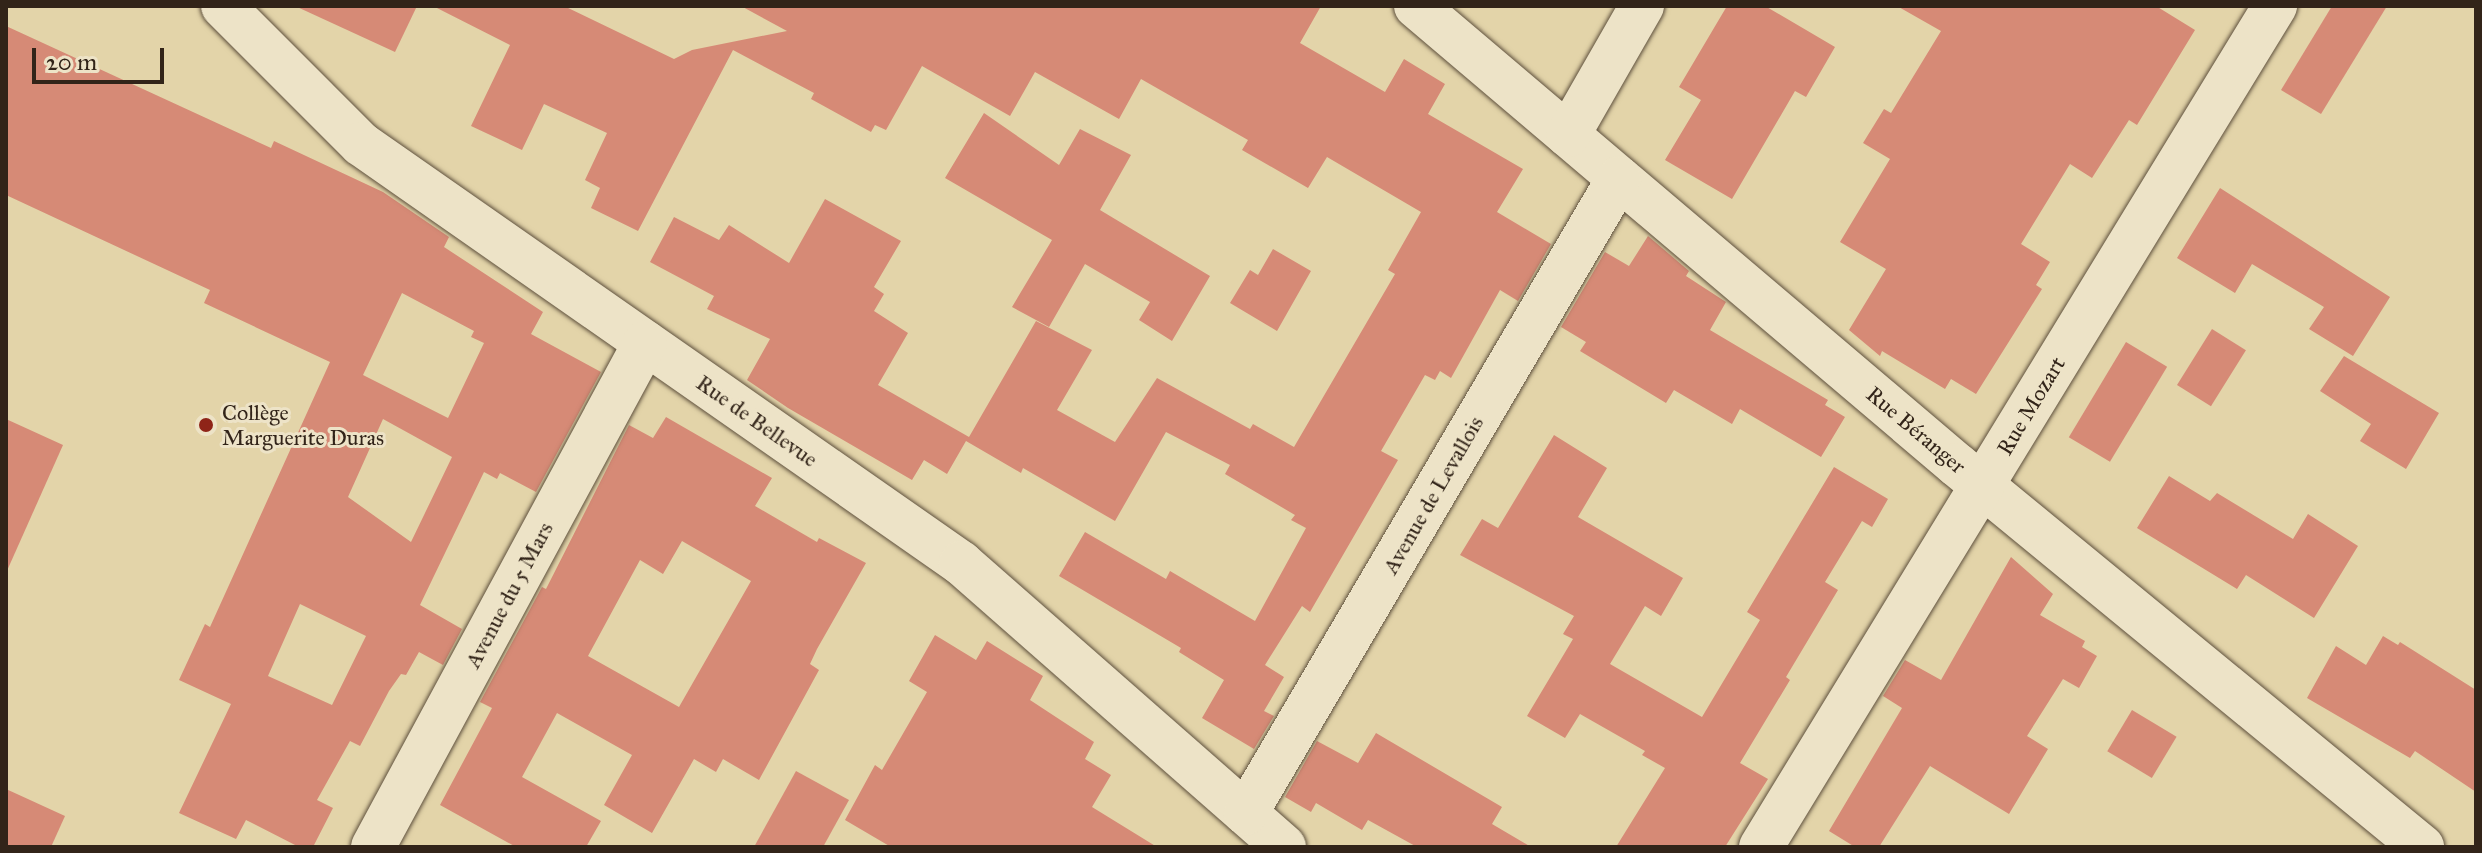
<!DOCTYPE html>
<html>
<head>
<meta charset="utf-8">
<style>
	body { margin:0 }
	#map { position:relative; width:2482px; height:853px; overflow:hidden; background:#e3d4a9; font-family:"IM FELL Great Primer",serif }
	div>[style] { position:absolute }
	.building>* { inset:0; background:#d68a76; transform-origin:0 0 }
	.roads { filter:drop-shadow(0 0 2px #5e503d) drop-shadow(0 0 2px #5e503d) }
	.minor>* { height:44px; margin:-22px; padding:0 22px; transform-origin:22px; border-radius:22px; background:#ede3c7 }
	.dots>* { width:22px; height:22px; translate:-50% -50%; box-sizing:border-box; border:4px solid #ede3c7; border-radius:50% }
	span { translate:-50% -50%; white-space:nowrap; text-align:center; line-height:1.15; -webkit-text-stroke:6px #ede3c7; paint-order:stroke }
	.street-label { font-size:22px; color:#322419 }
	.poi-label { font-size:22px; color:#322419 }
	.left { translate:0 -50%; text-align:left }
	.frame { position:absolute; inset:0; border:8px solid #322419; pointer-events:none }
	.scale { position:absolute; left:32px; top:48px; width:132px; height:36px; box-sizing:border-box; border:4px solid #322419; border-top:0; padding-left:10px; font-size:24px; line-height:28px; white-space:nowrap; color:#322419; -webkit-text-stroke:6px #ede3c7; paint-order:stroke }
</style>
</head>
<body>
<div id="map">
	<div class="building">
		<i style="clip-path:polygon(295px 6px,417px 6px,395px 52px)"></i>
		<i style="clip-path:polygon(433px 6px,564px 6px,674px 59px,692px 50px,787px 31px,741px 6px,1321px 6px,1300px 43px,1385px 92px,1404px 59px,1445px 84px,1428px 114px,1523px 169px,1497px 212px,1551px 244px,1518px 301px,1500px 290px,1451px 378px,1440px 371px,1435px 380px,1425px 375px,1381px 451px,1398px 460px,1310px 612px,1302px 606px,1265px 665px,1284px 677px,1264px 711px,1274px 716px,1254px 749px,1202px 718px,1224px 680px,1179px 652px,1181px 648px,1059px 576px,1085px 532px,1166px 579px,1170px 571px,1255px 621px,1306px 528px,1291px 520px,1295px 515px,1225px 474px,1230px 465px,1166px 432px,1115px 521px,1023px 468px,1021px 473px,966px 441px,947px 474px,924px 460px,912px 480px,788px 408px,747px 380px,770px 339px,707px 309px,714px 296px,650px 262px,674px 217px,719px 240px,729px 225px,789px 263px,825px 199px,901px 241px,874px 287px,884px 294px,874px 311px,908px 333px,878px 385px,969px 437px,1036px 321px,1092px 350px,1057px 410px,1115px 442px,1157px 378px,1250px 429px,1253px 424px,1294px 447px,1395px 274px,1388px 270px,1421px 212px,1327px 157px,1308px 188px,1242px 150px,1248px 140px,1141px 79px,1119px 119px,1035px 72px,1010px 116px,922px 66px,886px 130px,875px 125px,871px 132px,811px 99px,814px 93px,733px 50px,638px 231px,591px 208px,600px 188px,585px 180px,607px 133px,544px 104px,522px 150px,471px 126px,510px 45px)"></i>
		<i style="clip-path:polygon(1727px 6px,1765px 6px,1835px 47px,1806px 97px,1795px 91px,1732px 199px,1665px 160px,1701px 100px,1679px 87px)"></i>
		<i style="clip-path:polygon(1897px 6px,2156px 6px,2195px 30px,2137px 125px,2129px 120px,2092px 178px,2070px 164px,2021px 244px,2050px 262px,2036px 285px,2042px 289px,1976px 394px,1951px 379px,1945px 389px,1882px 351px,1880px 356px,1849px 330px,1886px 269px,1840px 242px,1890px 159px,1863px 143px,1884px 109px,1891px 113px,1941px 31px)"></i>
		<i style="clip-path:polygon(2332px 6px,2387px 6px,2321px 114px,2281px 90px)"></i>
		<i style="clip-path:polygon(evenodd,6px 26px,271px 148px,274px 141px,383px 192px,449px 237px,444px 247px,543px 312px,531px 334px,601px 372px,536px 492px,500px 473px,497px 479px,484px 472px,420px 605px,462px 629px,443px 665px,419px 652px,406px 675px,401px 674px,389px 691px,360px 746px,350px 741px,317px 800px,333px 808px,313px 847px,299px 847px,246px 820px,236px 839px,179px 813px,231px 704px,179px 680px,205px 624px,210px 627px,330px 362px,204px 303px,210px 290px,6px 195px,6px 26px,402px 293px,474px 331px,471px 337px,484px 343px,448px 418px,363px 375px,402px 293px,6px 26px,383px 419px,452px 457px,411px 542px,348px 497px,383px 419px,6px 26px,300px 604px,366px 636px,332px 705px,268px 676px,300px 604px)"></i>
		<i style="clip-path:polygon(984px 113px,1059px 165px,1080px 129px,1131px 155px,1100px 210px,1210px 276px,1172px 341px,1139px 320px,1150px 302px,1085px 264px,1049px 327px,1012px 307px,1052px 240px,945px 178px)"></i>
		<i style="clip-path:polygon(2220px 188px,2390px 297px,2353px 356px,2309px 329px,2324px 307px,2252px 264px,2235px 293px,2177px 258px)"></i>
		<i style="clip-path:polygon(1648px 236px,1689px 271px,1686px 276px,1726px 302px,1710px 330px,1828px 400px,1825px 405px,1845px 417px,1821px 457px,1740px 409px,1732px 424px,1674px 390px,1666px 403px,1580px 351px,1586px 342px,1561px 327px,1605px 252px,1629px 266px)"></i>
		<i style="clip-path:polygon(1273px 249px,1311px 271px,1277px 331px,1230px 303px,1250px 270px,1258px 275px)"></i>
		<i style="left:2212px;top:329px;width:40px;height:66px;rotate:32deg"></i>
		<i style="left:2126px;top:342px;width:48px;height:111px;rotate:31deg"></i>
		<i style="clip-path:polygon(2344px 356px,2439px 413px,2406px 469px,2360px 441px,2371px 424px,2320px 391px)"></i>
		<i style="clip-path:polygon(evenodd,666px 417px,772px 478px,755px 506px,817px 542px,819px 538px,866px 563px,817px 649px,810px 664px,819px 670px,759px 780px,723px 759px,716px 772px,694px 759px,652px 833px,604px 805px,632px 755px,557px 713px,522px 777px,601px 821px,586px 847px,516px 847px,440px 805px,492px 708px,480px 702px,542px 587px,546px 589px,629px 425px,653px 438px,666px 417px,682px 541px,751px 581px,679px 707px,588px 656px,640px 560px,663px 574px,682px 541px)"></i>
		<i style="clip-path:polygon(6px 419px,63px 445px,6px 573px)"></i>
		<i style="clip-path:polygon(1554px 435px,1607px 468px,1578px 517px,1683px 578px,1661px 616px,1645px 606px,1610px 664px,1702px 717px,1760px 620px,1747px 612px,1834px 467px,1888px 499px,1872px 527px,1862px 521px,1825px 582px,1838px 590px,1786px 677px,1790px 680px,1740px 763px,1768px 779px,1725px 847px,1616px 847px,1665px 768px,1642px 755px,1645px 751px,1580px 714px,1565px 738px,1527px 716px,1573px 639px,1563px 634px,1574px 616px,1460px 555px,1482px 519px,1498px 528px)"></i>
		<i style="clip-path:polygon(2169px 476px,2210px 501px,2217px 493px,2293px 539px,2308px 514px,2358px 546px,2314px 618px,2246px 575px,2237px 589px,2137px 528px)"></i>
		<i style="clip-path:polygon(2011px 557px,2053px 594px,2040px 615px,2085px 641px,2082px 647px,2097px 656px,2079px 688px,2063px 679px,2027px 736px,2048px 749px,2009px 814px,1930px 766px,1879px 847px,1855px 847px,1829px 831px,1902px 708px,1883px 696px,1905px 660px,1941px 680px)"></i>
		<i style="clip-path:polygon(935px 635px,976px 660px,987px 641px,1043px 676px,1030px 700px,1094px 742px,1085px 759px,1111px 775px,1092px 807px,1157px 847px,891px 847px,845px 820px,875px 765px,882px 770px,927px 692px,909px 681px)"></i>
		<i style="clip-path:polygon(2383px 636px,2398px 645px,2400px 642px,2476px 690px,2476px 792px,2415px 751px,2410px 758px,2307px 698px,2336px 646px,2366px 665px)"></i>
		<i style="left:2132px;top:710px;width:52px;height:48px;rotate:31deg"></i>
		<i style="clip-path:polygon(1376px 733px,1502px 807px,1492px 824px,1531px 847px,1417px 847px,1368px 820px,1362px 830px,1316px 803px,1311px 812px,1285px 797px,1317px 741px,1358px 763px)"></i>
		<i style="clip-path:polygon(796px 771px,849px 800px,823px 847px,754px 847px)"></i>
		<i style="clip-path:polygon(6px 789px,65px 816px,51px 847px,6px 847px)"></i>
	</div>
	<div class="roads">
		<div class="minor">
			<i style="left:223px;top:6px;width:195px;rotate:45deg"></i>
			<i style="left:361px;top:144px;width:732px;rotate:34.93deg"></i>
			<i style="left:961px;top:563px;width:430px;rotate:41.3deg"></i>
			<i style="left:1416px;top:6px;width:709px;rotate:40.31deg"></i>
			<i style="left:1957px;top:465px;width:602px;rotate:39.4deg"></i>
			<i style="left:1568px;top:135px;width:149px;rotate:-60.2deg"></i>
			<i style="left:1246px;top:813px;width:736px;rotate:-59.57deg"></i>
			<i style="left:373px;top:847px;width:573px;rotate:-61.65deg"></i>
			<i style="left:1761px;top:847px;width:986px;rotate:-58.57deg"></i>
		</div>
	</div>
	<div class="dots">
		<i style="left:206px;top:425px;background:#8f2418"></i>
	</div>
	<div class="street-label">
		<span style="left:2031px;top:406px;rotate:-59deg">Rue Mozart</span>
		<span style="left:757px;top:421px;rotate:35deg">Rue de Bellevue</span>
		<span style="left:1916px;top:430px;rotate:40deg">Rue Béranger</span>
		<span style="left:1433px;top:495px;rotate:-60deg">Avenue de Levallois</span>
		<span style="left:509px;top:595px;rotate:-62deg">Avenue du 5 Mars</span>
	</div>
	<div class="poi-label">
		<span class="left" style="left:222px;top:425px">Collège<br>Marguerite Duras</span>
	</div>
	<div class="frame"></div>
	<div class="scale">20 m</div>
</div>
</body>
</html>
